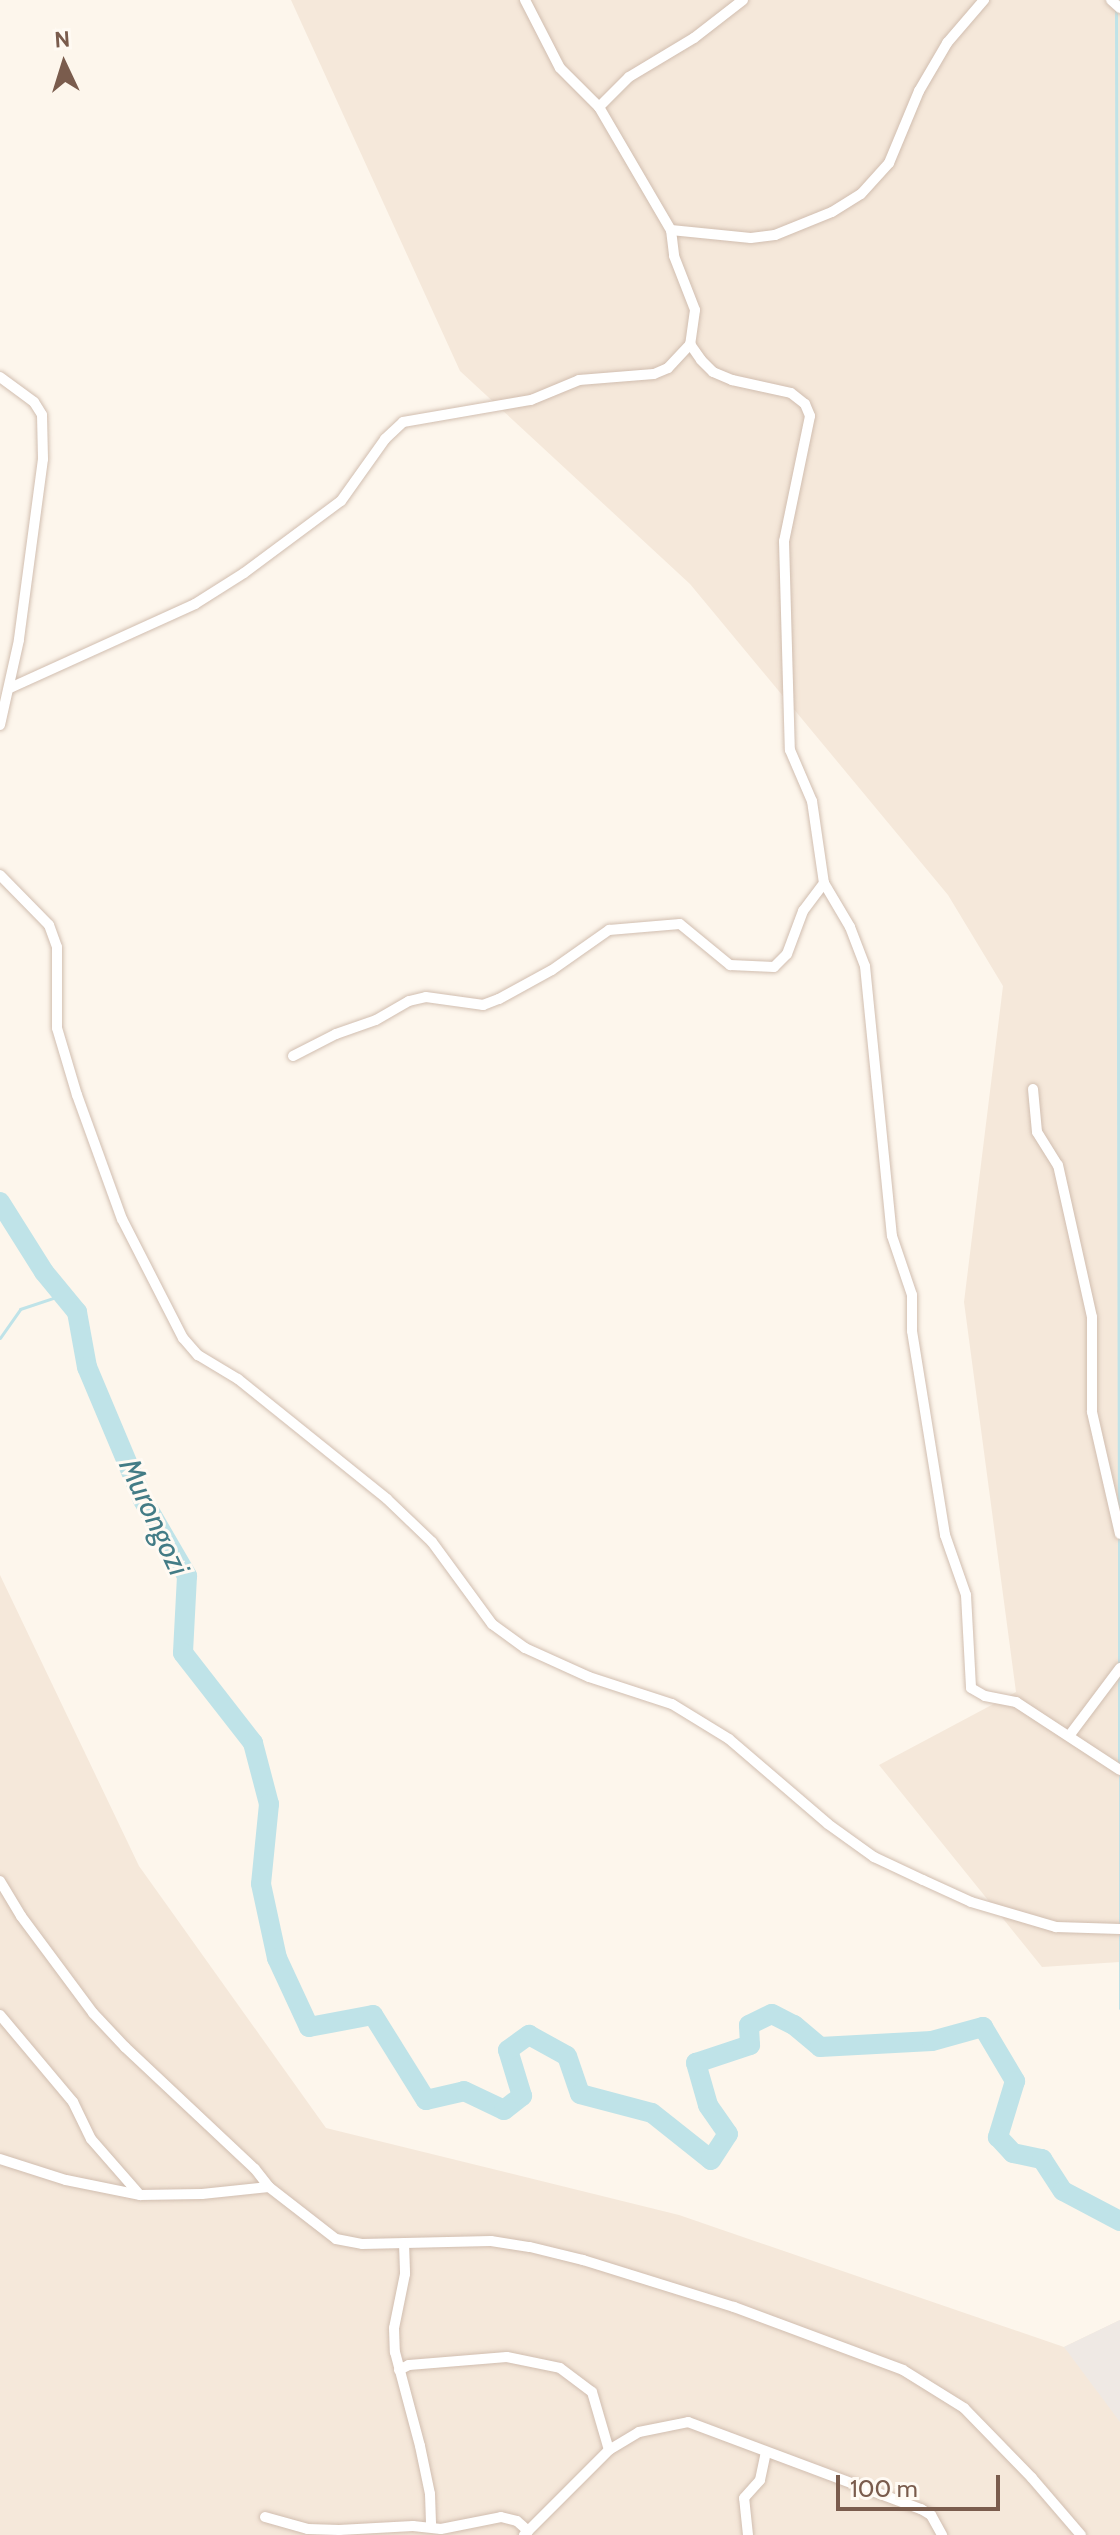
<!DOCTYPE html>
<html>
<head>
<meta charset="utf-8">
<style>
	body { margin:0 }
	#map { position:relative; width:1120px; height:2535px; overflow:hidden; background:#fdf6ec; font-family:Cabin,sans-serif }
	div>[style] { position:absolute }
	.residential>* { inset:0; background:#f5e8da }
	.industrial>* { inset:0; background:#efe9e4 }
	.stream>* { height:3px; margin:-1.5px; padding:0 1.5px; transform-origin:1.5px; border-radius:1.5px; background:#bfe3e8 }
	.river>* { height:20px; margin:-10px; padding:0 10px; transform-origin:10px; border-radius:10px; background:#bfe3e8 }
	.roads { filter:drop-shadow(0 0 2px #d1beb0) drop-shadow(0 0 2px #d1beb0) }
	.minor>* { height:10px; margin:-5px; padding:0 5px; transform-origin:5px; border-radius:5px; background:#fff }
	span { translate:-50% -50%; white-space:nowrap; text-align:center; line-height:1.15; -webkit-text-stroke:6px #fffaf3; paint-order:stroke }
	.water-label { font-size:30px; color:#437c86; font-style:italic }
	.north { position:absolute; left:24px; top:24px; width:80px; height:80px; -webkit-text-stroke:6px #fffaf3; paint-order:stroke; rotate:356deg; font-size:22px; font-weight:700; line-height:32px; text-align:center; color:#7a5c4d }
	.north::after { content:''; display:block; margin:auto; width:28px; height:36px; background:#7a5c4d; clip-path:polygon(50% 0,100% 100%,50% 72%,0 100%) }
	.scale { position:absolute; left:836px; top:2475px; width:164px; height:36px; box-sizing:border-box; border:4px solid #7a5c4d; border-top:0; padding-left:10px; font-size:24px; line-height:28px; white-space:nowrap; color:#7a5c4d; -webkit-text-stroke:6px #fffaf3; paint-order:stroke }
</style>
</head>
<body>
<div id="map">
	<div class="residential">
		<i style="clip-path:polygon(291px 0,1120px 0,1120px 1962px,1042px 1967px,879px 1765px,1016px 1692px,964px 1302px,1003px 986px,948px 895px,690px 584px,460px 371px)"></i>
		<i style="clip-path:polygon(0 1575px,139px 1866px,326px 2128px,679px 2215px,1064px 2347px,1120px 2320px,1120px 2535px,0 2535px)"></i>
	</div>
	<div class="industrial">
		<i style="clip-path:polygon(1120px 2320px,1120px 2422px,1064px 2347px)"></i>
	</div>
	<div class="stream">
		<i style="left:1116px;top:8px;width:1500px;rotate:89.89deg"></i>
		<i style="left:0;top:1338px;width:35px;rotate:-55deg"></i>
		<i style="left:20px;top:1309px;width:44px;rotate:-18.4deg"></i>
		<i style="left:1119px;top:1536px;width:128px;rotate:90deg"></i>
		<i style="left:1119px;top:1676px;width:88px;rotate:90deg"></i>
		<i style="left:1120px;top:1772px;width:152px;rotate:90deg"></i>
		<i style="left:1120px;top:1932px;width:76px;rotate:90deg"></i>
	</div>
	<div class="river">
		<i style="left:0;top:1202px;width:83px;rotate:57.8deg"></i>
		<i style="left:44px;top:1272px;width:52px;rotate:50.5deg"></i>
		<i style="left:77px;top:1312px;width:56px;rotate:79.7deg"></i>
		<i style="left:87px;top:1367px;width:144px;rotate:67.2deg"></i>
		<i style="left:143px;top:1500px;width:88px;rotate:59.9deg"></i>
		<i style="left:187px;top:1576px;width:77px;rotate:93deg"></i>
		<i style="left:183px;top:1653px;width:114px;rotate:52.1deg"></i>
		<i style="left:253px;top:1743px;width:63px;rotate:75.3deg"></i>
		<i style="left:269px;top:1804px;width:80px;rotate:95.7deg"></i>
		<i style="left:261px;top:1884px;width:76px;rotate:77.8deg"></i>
		<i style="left:277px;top:1958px;width:76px;rotate:65.1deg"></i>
		<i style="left:309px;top:2027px;width:65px;rotate:-10.6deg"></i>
		<i style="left:373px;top:2015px;width:100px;rotate:58.1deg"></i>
		<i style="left:426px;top:2100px;width:39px;rotate:-13deg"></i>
		<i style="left:464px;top:2091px;width:44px;rotate:25.4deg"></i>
		<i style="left:504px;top:2110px;width:23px;rotate:-38deg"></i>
		<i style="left:522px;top:2096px;width:48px;rotate:-106.9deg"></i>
		<i style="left:508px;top:2050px;width:26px;rotate:-36deg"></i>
		<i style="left:529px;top:2035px;width:43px;rotate:28.9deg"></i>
		<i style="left:567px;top:2056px;width:40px;rotate:71.1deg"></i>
		<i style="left:580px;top:2094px;width:74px;rotate:14.8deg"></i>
		<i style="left:652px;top:2113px;width:75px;rotate:38.5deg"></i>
		<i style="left:711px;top:2160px;width:31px;rotate:-57deg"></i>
		<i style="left:728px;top:2134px;width:35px;rotate:-125deg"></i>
		<i style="left:708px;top:2105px;width:44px;rotate:-105.9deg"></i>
		<i style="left:696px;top:2063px;width:57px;rotate:-18.4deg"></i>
		<i style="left:750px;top:2045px;width:20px;rotate:-93deg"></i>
		<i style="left:749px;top:2025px;width:25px;rotate:-26deg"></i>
		<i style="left:772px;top:2014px;width:25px;rotate:27deg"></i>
		<i style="left:794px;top:2025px;width:34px;rotate:40deg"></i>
		<i style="left:820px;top:2047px;width:112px;rotate:-3.1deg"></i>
		<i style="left:932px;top:2041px;width:53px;rotate:-15.4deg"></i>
		<i style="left:983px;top:2027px;width:63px;rotate:59.3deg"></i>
		<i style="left:1015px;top:2081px;width:59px;rotate:106.9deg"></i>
		<i style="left:998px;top:2137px;width:22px;rotate:47deg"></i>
		<i style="left:1013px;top:2153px;width:30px;rotate:12deg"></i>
		<i style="left:1042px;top:2159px;width:38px;rotate:57deg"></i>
		<i style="left:1063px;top:2191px;width:64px;rotate:27.8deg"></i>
	</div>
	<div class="roads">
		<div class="minor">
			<i style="left:525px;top:0;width:76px;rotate:62.8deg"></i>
			<i style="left:560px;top:68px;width:55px;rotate:45deg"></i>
			<i style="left:599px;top:107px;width:143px;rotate:59.7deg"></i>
			<i style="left:671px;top:230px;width:26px;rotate:83deg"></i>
			<i style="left:674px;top:256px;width:58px;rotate:68.7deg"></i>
			<i style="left:695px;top:310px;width:34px;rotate:98deg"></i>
			<i style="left:690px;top:344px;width:19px;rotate:55deg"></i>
			<i style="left:701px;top:360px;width:17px;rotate:45deg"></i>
			<i style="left:713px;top:372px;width:21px;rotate:23deg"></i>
			<i style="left:732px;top:380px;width:60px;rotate:12.4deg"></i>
			<i style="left:791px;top:393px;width:18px;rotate:38deg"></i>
			<i style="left:805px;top:404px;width:13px;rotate:67deg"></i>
			<i style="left:810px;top:416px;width:128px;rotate:101.7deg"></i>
			<i style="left:784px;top:541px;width:209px;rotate:88.4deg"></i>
			<i style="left:790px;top:750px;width:56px;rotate:66.7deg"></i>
			<i style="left:812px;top:801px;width:83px;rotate:81.7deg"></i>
			<i style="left:824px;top:883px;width:51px;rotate:59.4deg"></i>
			<i style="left:850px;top:927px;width:42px;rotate:69deg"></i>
			<i style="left:865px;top:966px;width:271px;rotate:84.3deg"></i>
			<i style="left:892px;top:1236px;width:62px;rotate:71.3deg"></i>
			<i style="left:912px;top:1295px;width:36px;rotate:90deg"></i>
			<i style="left:912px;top:1331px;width:207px;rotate:80.8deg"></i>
			<i style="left:945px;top:1535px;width:64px;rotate:70.7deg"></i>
			<i style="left:966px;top:1595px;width:93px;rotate:86.9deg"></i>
			<i style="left:971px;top:1688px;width:16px;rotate:30deg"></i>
			<i style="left:985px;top:1696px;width:32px;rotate:11deg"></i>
			<i style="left:1016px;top:1702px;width:124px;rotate:33.2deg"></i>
			<i style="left:1111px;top:0;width:12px;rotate:42deg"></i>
			<i style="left:599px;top:107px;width:42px;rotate:-45deg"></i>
			<i style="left:629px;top:77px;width:76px;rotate:-31deg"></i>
			<i style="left:694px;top:38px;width:62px;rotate:-37.8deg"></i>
			<i style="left:671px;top:230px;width:80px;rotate:5.7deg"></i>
			<i style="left:751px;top:238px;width:24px;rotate:-7deg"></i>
			<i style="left:775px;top:235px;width:61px;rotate:-22deg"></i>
			<i style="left:832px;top:212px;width:34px;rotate:-32deg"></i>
			<i style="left:861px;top:194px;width:42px;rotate:-47.9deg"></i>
			<i style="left:889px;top:163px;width:78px;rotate:-67.4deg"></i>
			<i style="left:919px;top:91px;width:56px;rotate:-59.7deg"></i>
			<i style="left:947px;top:43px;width:57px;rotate:-49.3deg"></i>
			<i style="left:0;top:377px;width:42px;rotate:36.3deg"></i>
			<i style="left:34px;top:402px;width:15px;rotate:58deg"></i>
			<i style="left:42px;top:415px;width:44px;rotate:88.7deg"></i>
			<i style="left:43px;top:459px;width:183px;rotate:97.6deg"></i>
			<i style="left:19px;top:640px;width:87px;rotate:102.6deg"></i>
			<i style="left:10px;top:688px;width:203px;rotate:-24.4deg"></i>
			<i style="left:195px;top:604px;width:58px;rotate:-32.3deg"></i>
			<i style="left:244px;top:573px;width:121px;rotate:-36.6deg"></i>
			<i style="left:341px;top:501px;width:76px;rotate:-54.6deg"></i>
			<i style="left:385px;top:439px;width:25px;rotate:-43deg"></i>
			<i style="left:403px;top:422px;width:130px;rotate:-9.8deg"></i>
			<i style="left:531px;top:400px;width:52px;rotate:-22.6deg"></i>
			<i style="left:579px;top:380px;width:75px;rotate:-4.6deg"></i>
			<i style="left:654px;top:374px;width:15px;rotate:-23deg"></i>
			<i style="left:668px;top:368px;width:33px;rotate:-47deg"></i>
			<i style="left:0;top:875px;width:70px;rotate:45.6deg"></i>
			<i style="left:49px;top:925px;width:23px;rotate:70deg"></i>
			<i style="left:57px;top:947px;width:81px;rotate:90deg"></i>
			<i style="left:57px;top:1028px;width:70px;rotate:73.4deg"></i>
			<i style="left:77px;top:1095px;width:132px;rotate:70.1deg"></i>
			<i style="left:122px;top:1219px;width:134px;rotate:62.9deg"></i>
			<i style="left:183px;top:1338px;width:23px;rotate:49deg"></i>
			<i style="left:198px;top:1355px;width:47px;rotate:31deg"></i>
			<i style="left:238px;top:1379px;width:191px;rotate:38.8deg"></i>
			<i style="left:387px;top:1499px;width:62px;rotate:43.7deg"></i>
			<i style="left:432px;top:1542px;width:102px;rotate:53.8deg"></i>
			<i style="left:492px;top:1624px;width:41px;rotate:36deg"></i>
			<i style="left:525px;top:1648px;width:70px;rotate:24.4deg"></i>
			<i style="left:589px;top:1677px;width:87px;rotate:18deg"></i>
			<i style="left:672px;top:1704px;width:67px;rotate:31.6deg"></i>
			<i style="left:729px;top:1739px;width:130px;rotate:40.6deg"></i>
			<i style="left:828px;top:1824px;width:57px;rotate:35.7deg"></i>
			<i style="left:874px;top:1857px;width:54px;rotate:25.1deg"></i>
			<i style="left:923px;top:1880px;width:53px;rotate:24.6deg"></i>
			<i style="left:971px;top:1902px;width:89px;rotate:16.4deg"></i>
			<i style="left:1056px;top:1927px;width:64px;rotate:1.8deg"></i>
			<i style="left:293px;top:1056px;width:48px;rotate:-27.1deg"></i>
			<i style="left:336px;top:1034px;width:42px;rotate:-19.3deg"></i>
			<i style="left:376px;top:1020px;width:38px;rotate:-30deg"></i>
			<i style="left:409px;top:1001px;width:17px;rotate:-13deg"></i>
			<i style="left:426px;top:997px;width:58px;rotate:8deg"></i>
			<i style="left:483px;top:1005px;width:17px;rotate:-21deg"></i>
			<i style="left:499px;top:999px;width:60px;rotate:-28.7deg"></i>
			<i style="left:552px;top:970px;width:70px;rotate:-35.1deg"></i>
			<i style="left:609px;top:930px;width:71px;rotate:-4.8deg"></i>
			<i style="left:680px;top:924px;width:65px;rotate:39.4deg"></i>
			<i style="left:730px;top:965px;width:44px;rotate:2.6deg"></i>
			<i style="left:774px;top:967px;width:18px;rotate:-45deg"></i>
			<i style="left:787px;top:954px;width:46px;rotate:-69.6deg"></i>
			<i style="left:803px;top:911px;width:35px;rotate:-53deg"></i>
			<i style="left:1033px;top:1089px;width:43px;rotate:84.7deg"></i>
			<i style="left:1037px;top:1132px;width:39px;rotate:58deg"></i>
			<i style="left:1058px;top:1165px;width:156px;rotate:77.4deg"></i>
			<i style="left:1092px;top:1317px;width:95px;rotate:90deg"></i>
			<i style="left:1092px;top:1412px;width:125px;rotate:77.1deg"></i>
			<i style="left:1069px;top:1736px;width:85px;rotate:-53.1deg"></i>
			<i style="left:0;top:1881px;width:41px;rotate:59deg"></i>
			<i style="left:21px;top:1916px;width:121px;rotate:53.4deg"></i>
			<i style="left:93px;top:2013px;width:47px;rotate:46.7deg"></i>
			<i style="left:125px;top:2047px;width:178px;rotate:43.2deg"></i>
			<i style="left:255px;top:2169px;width:23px;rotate:52deg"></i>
			<i style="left:269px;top:2187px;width:85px;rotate:37.8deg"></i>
			<i style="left:336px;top:2239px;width:26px;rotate:11deg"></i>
			<i style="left:362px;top:2244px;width:129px;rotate:-1.3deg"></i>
			<i style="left:491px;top:2241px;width:39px;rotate:9deg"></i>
			<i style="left:530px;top:2247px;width:55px;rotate:13.8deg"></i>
			<i style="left:583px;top:2260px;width:158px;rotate:17.3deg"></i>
			<i style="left:734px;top:2307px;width:180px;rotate:20.4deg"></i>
			<i style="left:903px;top:2370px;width:72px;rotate:31.9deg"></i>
			<i style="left:964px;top:2408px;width:98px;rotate:45.8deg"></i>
			<i style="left:1032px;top:2478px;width:75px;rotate:49.3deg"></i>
			<i style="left:0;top:2015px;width:114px;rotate:50deg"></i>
			<i style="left:73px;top:2102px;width:41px;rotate:64.1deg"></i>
			<i style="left:91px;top:2139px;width:74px;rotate:48.8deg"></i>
			<i style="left:0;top:2159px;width:69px;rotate:17.7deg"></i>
			<i style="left:66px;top:2180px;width:76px;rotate:11.5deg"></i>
			<i style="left:140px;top:2195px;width:62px;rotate:-0.9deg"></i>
			<i style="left:202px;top:2194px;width:67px;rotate:-6deg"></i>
			<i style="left:404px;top:2243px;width:31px;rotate:88deg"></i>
			<i style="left:405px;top:2274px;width:55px;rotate:101.5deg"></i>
			<i style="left:394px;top:2328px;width:24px;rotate:88deg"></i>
			<i style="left:395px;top:2352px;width:97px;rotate:75.1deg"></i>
			<i style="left:420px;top:2446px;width:49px;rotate:78.2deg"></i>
			<i style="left:430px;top:2494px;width:33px;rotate:88deg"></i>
			<i style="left:399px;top:2370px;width:11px;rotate:-27deg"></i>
			<i style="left:409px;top:2365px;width:98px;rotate:-4.7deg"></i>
			<i style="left:507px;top:2357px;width:54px;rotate:11.7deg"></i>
			<i style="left:560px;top:2368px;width:40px;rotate:37deg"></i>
			<i style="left:592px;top:2392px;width:60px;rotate:73.7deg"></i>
			<i style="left:265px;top:2517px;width:45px;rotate:15.6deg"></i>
			<i style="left:308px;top:2529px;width:31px;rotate:2deg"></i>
			<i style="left:339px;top:2530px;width:74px;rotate:-3.1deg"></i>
			<i style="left:413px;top:2526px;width:28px;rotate:6deg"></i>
			<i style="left:441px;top:2529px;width:61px;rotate:-11.3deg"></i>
			<i style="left:501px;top:2517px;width:16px;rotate:14deg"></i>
			<i style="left:517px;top:2521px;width:15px;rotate:42deg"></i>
			<i style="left:524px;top:2535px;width:120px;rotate:-45deg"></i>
			<i style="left:609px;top:2450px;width:35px;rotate:-31deg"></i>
			<i style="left:639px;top:2432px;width:50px;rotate:-11.5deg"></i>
			<i style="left:688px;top:2422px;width:249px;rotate:20.5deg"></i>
			<i style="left:921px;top:2509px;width:12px;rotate:31deg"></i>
			<i style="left:931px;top:2515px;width:23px;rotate:61deg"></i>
			<i style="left:748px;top:2535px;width:37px;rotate:-96deg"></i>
			<i style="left:744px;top:2498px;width:24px;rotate:-48deg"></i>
			<i style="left:760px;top:2480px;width:29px;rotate:-78deg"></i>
		</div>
	</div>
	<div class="water-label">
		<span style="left:154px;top:1517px;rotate:65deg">Murongozi</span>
	</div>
	<div class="north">N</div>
	<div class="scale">100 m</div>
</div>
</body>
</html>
